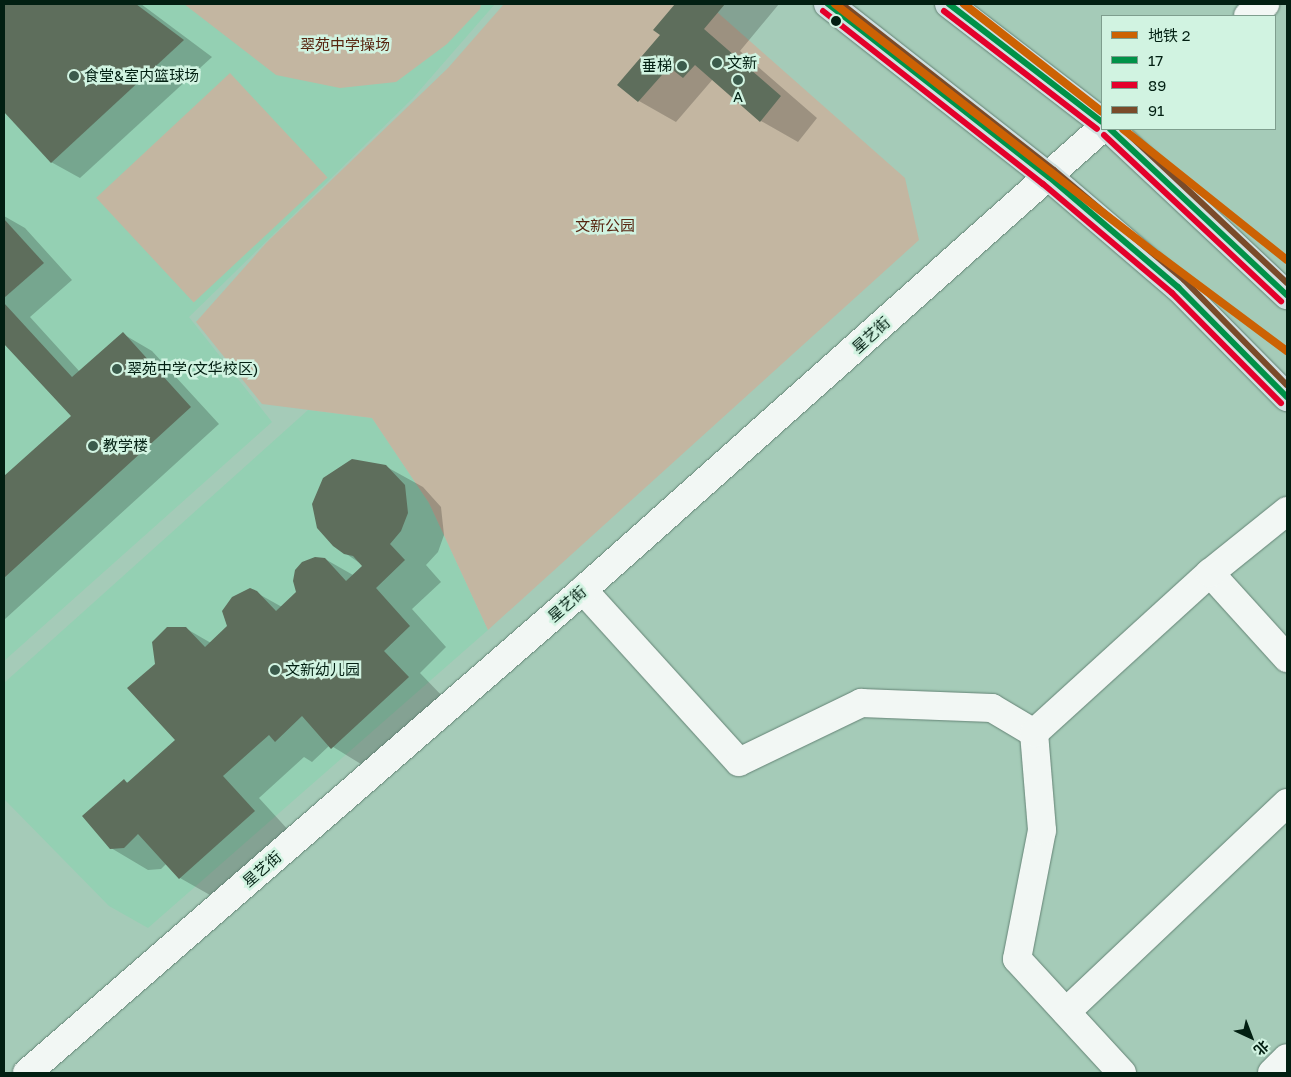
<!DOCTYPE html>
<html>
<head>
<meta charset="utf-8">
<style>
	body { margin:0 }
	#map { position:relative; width:1291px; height:1077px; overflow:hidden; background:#a5cbb8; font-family:"Golos Text","Noto Sans SC",sans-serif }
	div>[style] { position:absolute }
	.built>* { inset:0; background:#94d0b3 }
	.green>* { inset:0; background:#c3b6a1; transform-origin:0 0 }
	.shadow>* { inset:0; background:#0003 }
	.building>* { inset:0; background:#5e6e5c }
	.roads { filter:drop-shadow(0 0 1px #648375) drop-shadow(0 0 1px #648375) }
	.minor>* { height:28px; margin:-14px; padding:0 14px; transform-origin:14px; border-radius:14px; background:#f2f7f4 }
	.major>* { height:28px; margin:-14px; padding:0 14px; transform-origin:14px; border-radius:14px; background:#d0e0e1 }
	.bus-1>* { height:6px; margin:-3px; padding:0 3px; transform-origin:3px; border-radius:3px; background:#009248 }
	.bus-2>* { height:6px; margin:-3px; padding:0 3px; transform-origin:3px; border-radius:3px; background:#e4002b }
	.bus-3>* { height:6px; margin:-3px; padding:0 3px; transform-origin:3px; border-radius:3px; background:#7a4b2a }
	.metro-1>* { height:8px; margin:-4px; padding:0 4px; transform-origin:4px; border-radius:4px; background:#cc6204 }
	.dots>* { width:14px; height:14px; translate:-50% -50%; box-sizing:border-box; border:2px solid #d1f3e1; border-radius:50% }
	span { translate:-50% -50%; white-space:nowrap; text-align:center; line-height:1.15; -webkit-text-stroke:5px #d1f3e1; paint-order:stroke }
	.park-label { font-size:15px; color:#572510 }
	.poi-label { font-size:15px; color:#021f12 }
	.left { translate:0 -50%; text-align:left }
	.right { translate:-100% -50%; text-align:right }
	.street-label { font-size:15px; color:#021f12 }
	.frame { position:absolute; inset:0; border:5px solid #021f12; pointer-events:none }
	.legend { position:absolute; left:1101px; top:15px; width:175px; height:115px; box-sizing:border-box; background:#d1f3e1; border:1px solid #7e9e8e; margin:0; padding:6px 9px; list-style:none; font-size:15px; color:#021f12 }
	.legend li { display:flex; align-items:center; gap:10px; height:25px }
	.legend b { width:25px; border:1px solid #7e9e8e }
	.north { position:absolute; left:1226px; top:1012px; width:50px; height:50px; -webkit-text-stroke:4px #d1f3e1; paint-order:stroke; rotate:137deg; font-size:14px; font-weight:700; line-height:20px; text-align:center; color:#021f12 }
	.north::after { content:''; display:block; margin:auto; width:18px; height:22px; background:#021f12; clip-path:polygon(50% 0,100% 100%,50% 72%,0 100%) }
</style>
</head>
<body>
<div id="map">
	<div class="built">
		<i style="clip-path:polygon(4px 4px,495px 4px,413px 98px,189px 317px,272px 422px,4px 661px)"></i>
		<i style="clip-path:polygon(308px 410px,372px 418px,429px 503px,488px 630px,148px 928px,109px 906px,4px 799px,4px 683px)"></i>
	</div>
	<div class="green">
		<i style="clip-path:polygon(184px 4px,481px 4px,480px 9px,447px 44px,396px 82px,340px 88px,276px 75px)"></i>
		<i style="clip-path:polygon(504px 4px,708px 4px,905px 178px,919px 240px,488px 630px,429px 503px,372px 418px,262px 404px,196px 322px,267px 242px,448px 68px)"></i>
		<i style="left:230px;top:73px;width:143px;height:183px;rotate:47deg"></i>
	</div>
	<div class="shadow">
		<i style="clip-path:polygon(4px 4px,141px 4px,212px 57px,80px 178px,51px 162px,4px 110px)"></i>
		<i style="clip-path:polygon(677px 4px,779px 4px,740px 51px,817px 118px,798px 142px,761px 121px,713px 79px,676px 122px,639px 101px,662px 35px,655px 29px)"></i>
		<i style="clip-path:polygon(4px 216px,25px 228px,72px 280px,30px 317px,80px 372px,123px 334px,152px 351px,219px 424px,4px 620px,4px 478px,73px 416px,4px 342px)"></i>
		<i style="clip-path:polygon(385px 466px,423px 487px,441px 507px,444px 535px,438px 552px,426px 565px,441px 582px,412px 609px,446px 647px,420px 673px,445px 699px,369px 769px,330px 745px,312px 762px,304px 757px,259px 798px,291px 833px,217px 899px,180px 878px,167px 863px,161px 869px,148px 870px,111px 848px,124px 781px,129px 783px,177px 740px,156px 664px,185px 628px,211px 643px,229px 627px,257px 593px,282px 607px,298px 593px,325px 559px,353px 575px,364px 566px,345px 553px)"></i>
	</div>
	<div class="building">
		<i style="clip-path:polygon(4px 4px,136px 4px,184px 40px,51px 163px,4px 112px)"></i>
		<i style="clip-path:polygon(675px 4px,725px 4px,704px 29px,781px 96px,760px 122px,695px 65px,683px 78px,669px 67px,638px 102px,617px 85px,660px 35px,653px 30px)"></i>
		<i style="clip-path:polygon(4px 219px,44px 263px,4px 298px)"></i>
		<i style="clip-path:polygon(4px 303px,72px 377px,123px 332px,191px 407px,4px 578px,4px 476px,71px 416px,4px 344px)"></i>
		<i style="clip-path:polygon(352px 459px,386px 465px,405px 485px,408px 513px,401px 531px,390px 544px,405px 560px,376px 588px,410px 626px,384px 651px,409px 677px,331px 749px,302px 716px,275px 742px,269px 735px,223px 776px,255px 811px,179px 879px,138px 834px,124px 848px,110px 849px,82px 816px,124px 779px,127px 783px,175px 740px,127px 688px,155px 664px,152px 642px,167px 627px,186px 627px,205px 647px,227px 626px,222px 611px,232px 597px,250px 588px,257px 591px,276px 611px,296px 592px,293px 581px,295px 570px,302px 562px,315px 557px,325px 558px,346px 581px,362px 566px,353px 556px,344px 554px,333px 546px,317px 528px,312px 504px,323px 478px)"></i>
	</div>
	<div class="roads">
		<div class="minor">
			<i style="left:1248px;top:16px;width:21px;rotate:-35deg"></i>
			<i style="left:1210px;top:573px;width:115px;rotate:47.8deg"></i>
			<i style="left:583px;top:590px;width:232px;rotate:47.8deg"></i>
			<i style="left:739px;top:762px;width:136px;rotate:-25.8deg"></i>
			<i style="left:861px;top:703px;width:131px;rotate:2.2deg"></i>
			<i style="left:992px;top:708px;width:49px;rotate:30.8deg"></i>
			<i style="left:1066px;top:1012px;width:304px;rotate:-43.4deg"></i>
			<i style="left:27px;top:1073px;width:736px;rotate:-40.98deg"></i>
			<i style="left:583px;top:590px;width:695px;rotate:-41.67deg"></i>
			<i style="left:1122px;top:1073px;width:155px;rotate:-132.6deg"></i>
			<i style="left:1017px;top:959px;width:131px;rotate:-79deg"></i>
			<i style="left:1042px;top:830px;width:97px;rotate:-94.7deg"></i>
			<i style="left:1034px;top:733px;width:238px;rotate:-42.3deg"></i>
			<i style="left:1210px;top:573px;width:99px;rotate:-38.8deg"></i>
			<i style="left:1272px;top:1073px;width:21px;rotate:-45deg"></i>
		</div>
		<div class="major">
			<i style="left:828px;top:4px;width:281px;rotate:38.1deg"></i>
			<i style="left:1049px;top:177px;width:170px;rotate:40.5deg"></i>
			<i style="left:1178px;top:287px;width:155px;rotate:45.3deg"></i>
			<i style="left:949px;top:4px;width:193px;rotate:37.6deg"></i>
			<i style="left:1110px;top:129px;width:243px;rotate:43.2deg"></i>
		</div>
	</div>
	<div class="bus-1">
		<i style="left:828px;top:4px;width:281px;rotate:38.1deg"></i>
		<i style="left:1049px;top:177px;width:170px;rotate:40.5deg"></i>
		<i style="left:1178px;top:287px;width:155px;rotate:45.3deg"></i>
		<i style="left:949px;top:4px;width:193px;rotate:37.6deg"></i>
		<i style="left:1110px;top:129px;width:243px;rotate:43.2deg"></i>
	</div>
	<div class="bus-2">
		<i style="left:823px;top:11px;width:280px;rotate:38.2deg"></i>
		<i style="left:1043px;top:184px;width:169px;rotate:40.2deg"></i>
		<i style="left:1172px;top:293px;width:155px;rotate:45.3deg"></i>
		<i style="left:944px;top:11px;width:193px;rotate:37.6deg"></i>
		<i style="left:1104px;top:135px;width:243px;rotate:43.2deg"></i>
	</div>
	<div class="bus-3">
		<i style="left:842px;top:4px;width:269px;rotate:38.1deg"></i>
		<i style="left:1054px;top:170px;width:170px;rotate:40.2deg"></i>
		<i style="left:1184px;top:280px;width:147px;rotate:45.6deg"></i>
		<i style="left:963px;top:4px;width:175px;rotate:37.6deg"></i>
		<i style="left:1123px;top:129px;width:225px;rotate:43.2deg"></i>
	</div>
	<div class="metro-1">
		<i style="left:835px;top:4px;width:409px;rotate:37.9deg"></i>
		<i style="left:1158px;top:255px;width:161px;rotate:36.7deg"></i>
		<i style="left:964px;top:4px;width:175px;rotate:38deg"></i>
		<i style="left:1123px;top:129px;width:210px;rotate:38.6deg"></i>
	</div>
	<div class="dots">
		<i style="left:836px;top:21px;background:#021f12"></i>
		<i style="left:717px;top:63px;background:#3b5b4c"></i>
		<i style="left:682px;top:66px;background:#3b5b4c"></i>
		<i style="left:74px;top:76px;background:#3b5b4c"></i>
		<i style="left:738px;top:80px;background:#3b5b4c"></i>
		<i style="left:117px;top:369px;background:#3b5b4c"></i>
		<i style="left:93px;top:446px;background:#3b5b4c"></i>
		<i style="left:275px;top:670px;background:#3b5b4c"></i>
	</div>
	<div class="park-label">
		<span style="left:345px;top:45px">翠苑中学操场</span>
		<span style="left:605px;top:226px">文新公园</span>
	</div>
	<div class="poi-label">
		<span class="left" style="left:727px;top:63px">文新</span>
		<span class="right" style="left:672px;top:66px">垂梯</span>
		<span class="left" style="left:84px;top:76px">食堂&amp;室内篮球场</span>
		<span style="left:738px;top:97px">A</span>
		<span class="left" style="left:127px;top:369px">翠苑中学(文华校区)</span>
		<span class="left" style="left:103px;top:446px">教学楼</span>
		<span class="left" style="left:285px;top:670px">文新幼儿园</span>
	</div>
	<div class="street-label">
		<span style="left:871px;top:335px;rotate:-42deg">星艺街</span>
		<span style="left:567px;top:604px;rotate:-41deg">星艺街</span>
		<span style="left:262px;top:869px;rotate:-41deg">星艺街</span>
	</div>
	<div class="frame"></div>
	<ul class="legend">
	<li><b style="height:6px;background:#cc6204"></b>地铁 2</li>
	<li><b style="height:6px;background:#009248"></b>17</li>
	<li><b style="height:6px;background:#e4002b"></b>89</li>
	<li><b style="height:6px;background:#7a4b2a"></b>91</li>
	</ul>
	<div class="north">北</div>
</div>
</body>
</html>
